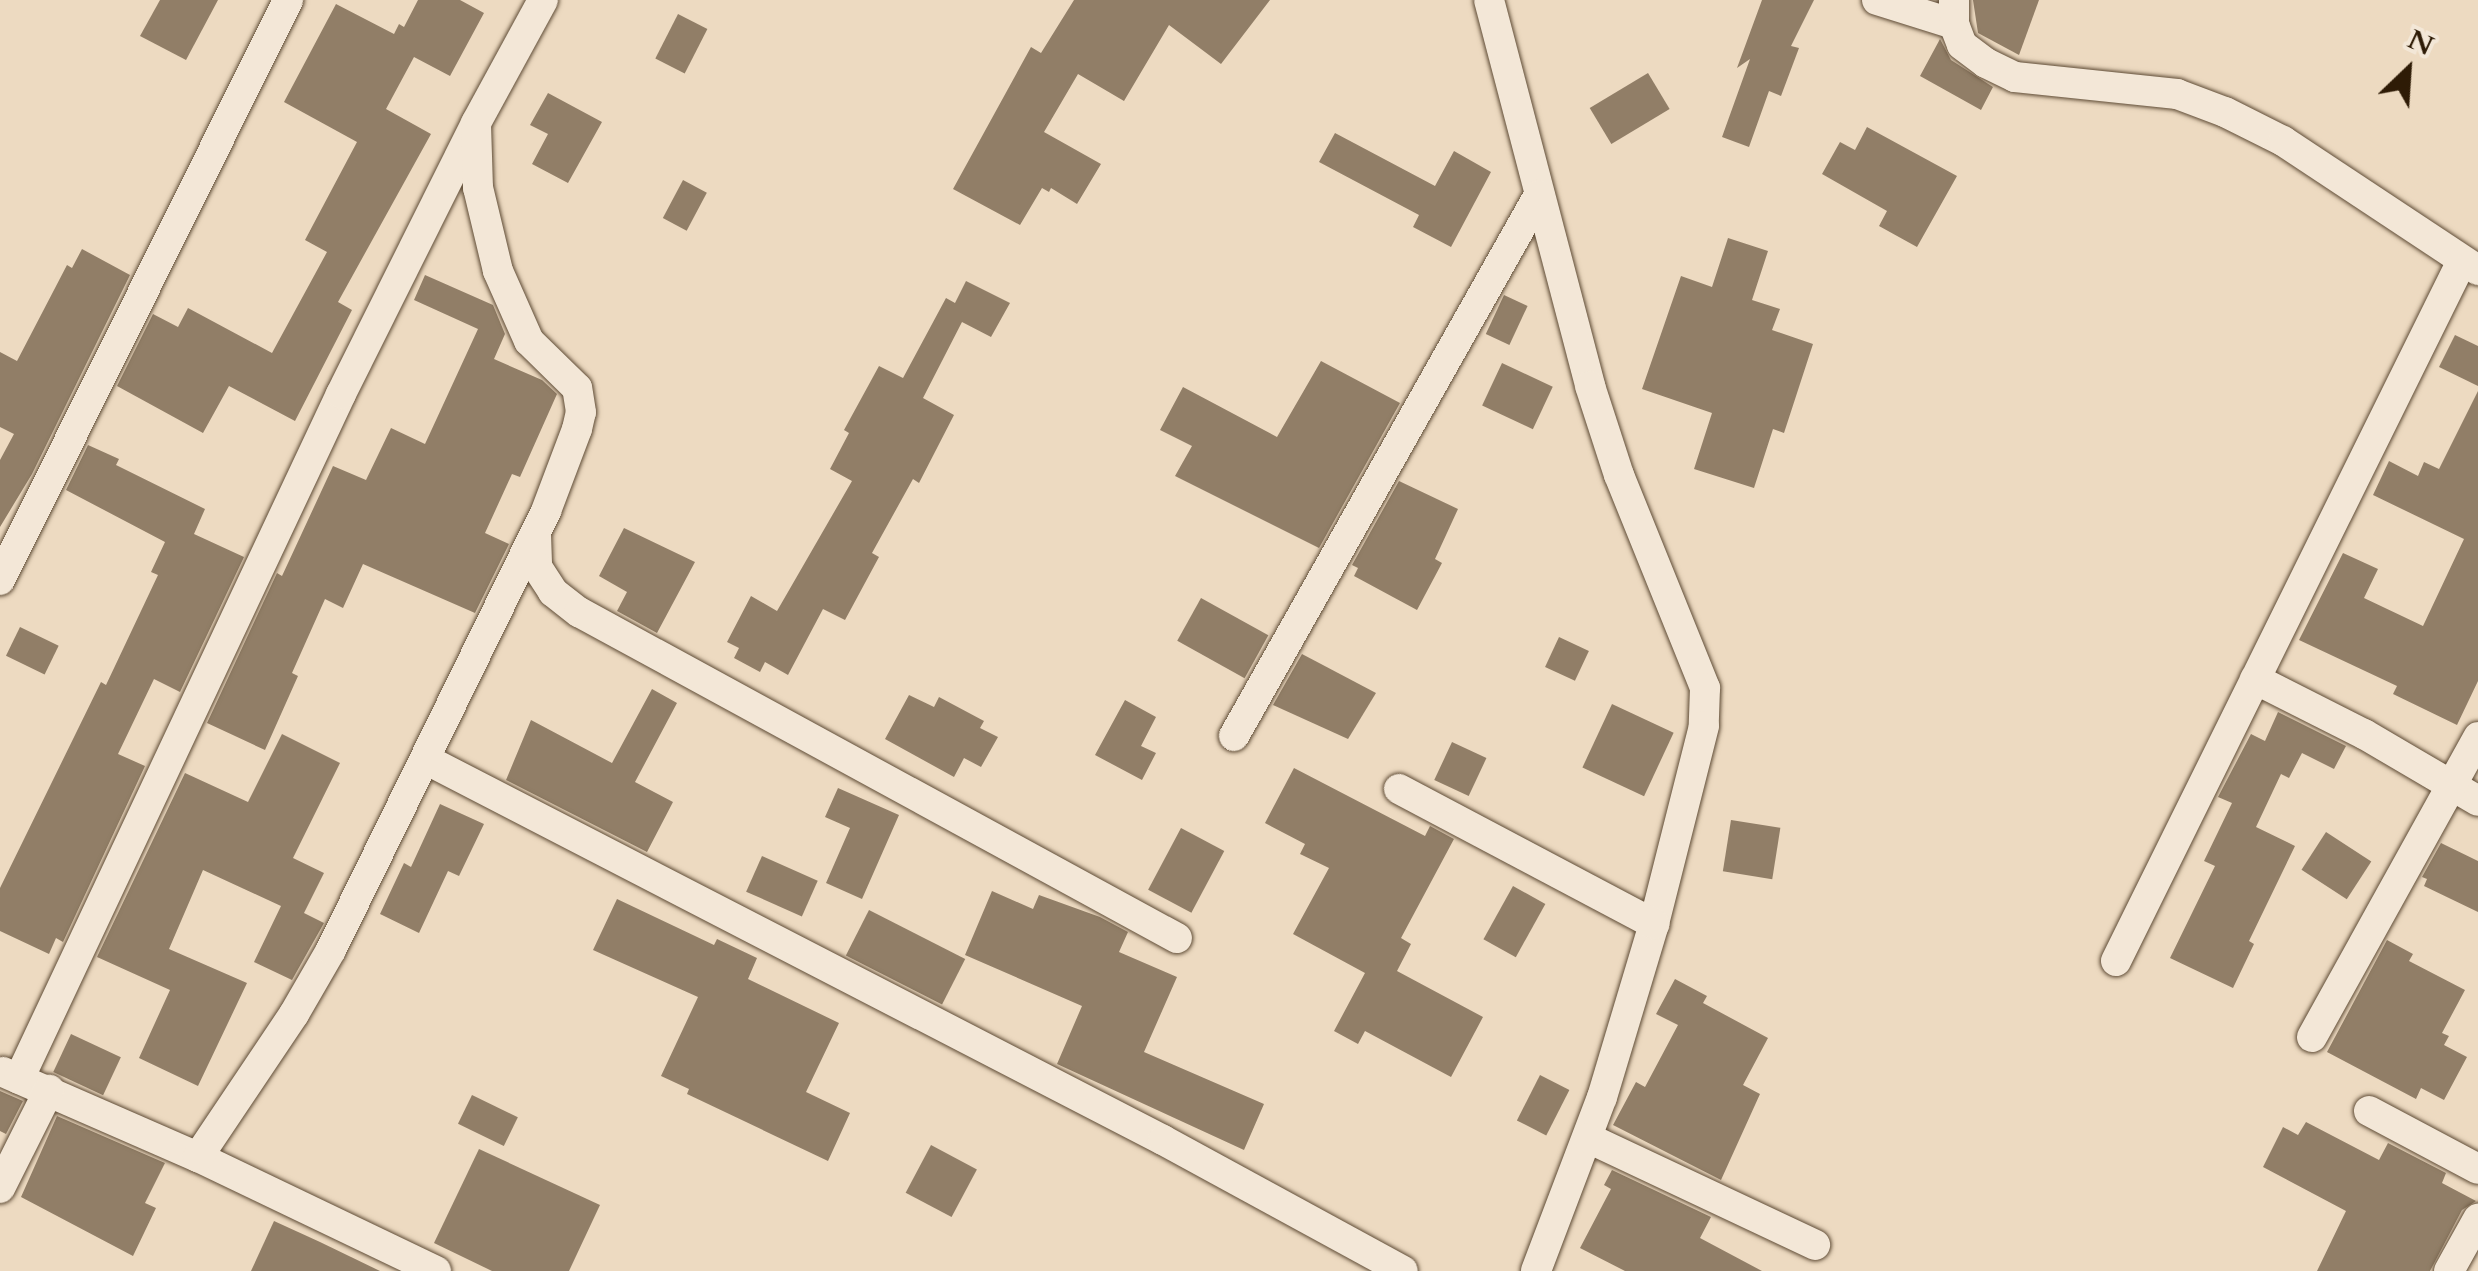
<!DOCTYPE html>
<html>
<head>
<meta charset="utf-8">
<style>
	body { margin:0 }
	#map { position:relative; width:2478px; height:1271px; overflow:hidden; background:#eddac1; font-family:Cardo,serif }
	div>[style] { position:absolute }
	.building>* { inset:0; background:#917e67; transform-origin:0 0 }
	.roads { filter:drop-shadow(0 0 2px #5e4b35) drop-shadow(0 0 2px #5e4b35) }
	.street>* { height:30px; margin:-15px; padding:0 15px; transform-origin:15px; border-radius:15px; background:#f3e7d7 }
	span { translate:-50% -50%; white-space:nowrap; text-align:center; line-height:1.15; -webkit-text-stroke:10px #f3e7d7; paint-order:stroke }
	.north { position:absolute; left:2358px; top:20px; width:100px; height:100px; -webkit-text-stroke:8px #f3e7d7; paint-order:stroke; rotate:25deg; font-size:28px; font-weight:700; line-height:40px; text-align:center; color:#2e1b06 }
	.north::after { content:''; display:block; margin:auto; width:35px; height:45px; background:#2e1b06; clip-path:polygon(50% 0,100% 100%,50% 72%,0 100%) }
</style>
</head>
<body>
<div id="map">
	<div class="building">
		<i style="clip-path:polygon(160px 0,218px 0,186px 60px,140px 36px)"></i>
		<i style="clip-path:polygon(418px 0,460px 0,484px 13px,450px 76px,414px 57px,386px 109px,431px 134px,338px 302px,352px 310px,295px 421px,229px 386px,203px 433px,117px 386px,153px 314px,178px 327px,188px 308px,272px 353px,327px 252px,305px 240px,357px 142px,284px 102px,336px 4px,394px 34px,399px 24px,404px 27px)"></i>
		<i style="clip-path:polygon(1074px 0,1270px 0,1221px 64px,1169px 25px,1124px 101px,1078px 74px,1044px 132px,1101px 164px,1077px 204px,1051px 188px,1049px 192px,1042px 188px,1020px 225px,953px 189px,1031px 47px,1041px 53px)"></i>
		<i style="clip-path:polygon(1762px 0,1814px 0,1791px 46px,1799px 48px,1781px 96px,1769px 91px,1749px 147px,1722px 137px,1750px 59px,1737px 68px)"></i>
		<i style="clip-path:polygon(1973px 0,2039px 0,2019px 55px,1978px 33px)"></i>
		<i style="left:678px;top:14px;width:33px;height:50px;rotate:27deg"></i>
		<i style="clip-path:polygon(1940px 39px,1951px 60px,1993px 87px,1981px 110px,1920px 76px)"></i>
		<i style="left:1648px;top:73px;width:42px;height:68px;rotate:59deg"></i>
		<i style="clip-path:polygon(548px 93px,602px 122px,568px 183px,532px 164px,548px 134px,530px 125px)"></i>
		<i style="clip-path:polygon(1867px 127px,1957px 176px,1917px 247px,1879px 226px,1887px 211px,1822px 174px,1840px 142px,1855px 150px)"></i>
		<i style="clip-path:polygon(1335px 133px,1435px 186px,1454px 151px,1491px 172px,1451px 247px,1413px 227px,1419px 215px,1319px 162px)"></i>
		<i style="left:683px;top:180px;width:27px;height:43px;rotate:28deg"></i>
		<i style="clip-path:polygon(1728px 238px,1768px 251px,1752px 300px,1780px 309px,1772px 330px,1813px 344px,1784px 433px,1773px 429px,1754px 488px,1694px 469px,1712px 413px,1642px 389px,1681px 276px,1712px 287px)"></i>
		<i style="clip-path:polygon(82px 249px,130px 275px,32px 474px,0 527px,0 460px,14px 434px,0 427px,0 352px,17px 361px,67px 265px,72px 268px)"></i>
		<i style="clip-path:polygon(425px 275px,493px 305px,505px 334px,494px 359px,542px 380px,557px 394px,520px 477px,512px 474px,485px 533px,509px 544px,475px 613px,363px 564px,343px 608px,325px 599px,292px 673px,298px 676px,265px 750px,207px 723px,277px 573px,282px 576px,333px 466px,366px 480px,391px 428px,425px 444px,478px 329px,414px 300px)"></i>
		<i style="clip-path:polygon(966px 281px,1010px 303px,991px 337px,962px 322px,923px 398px,954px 415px,919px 483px,913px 479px,872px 553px,879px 557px,845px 620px,823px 609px,788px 675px,765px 662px,760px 672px,734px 658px,739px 648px,727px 642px,751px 596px,777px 611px,852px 481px,830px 469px,849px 433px,844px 430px,879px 366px,903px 378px,946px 298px,955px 303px)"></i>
		<i style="left:1504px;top:295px;width:26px;height:43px;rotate:25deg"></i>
		<i style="clip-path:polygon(2455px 335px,2478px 346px,2478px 386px,2439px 367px)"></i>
		<i style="clip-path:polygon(1321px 361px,1400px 403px,1319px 548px,1175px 476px,1192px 446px,1160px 430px,1183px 387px,1277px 437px)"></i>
		<i style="left:1502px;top:363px;width:56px;height:47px;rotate:25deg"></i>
		<i style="clip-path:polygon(2478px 391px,2478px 681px,2457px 725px,2393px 694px,2397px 686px,2299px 640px,2343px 553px,2378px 569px,2364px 598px,2423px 626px,2464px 539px,2373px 495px,2389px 461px,2418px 476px,2424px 462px,2439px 469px)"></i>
		<i style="clip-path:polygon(88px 445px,119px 459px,116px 465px,205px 509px,194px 534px,244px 557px,180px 692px,154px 679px,118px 754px,145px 766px,63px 942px,56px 938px,49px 954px,0 931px,0 888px,101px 682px,106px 685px,158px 575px,151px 572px,165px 542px,66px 490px)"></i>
		<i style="clip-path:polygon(1399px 481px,1458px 509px,1435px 559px,1442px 563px,1417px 610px,1354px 576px,1358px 568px,1352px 565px)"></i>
		<i style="clip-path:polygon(624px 528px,695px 562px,657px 633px,617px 611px,627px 592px,599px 576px)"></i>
		<i style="left:1201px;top:598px;width:77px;height:49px;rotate:29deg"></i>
		<i style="left:20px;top:627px;width:43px;height:32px;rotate:26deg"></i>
		<i style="left:1559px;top:637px;width:33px;height:33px;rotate:25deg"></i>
		<i style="clip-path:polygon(1302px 654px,1376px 693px,1348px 739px,1273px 705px)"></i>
		<i style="clip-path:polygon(652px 689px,677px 703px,635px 782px,673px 802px,647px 852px,506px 780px,531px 720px,612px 763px)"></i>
		<i style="clip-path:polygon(909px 695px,934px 707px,939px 697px,984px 721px,980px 728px,998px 737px,981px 767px,964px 758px,954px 777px,885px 739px)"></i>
		<i style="clip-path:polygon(1125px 700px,1156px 717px,1141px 746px,1156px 753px,1142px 780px,1095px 755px)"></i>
		<i style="left:1612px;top:704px;width:68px;height:70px;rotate:25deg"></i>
		<i style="clip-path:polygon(2278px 712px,2346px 746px,2334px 769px,2302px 753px,2289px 778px,2281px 774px,2256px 827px,2295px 846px,2249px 941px,2254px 944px,2233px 988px,2170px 958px,2215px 866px,2204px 861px,2232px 803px,2218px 797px,2251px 734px,2265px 741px)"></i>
		<i style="clip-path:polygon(282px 734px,340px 763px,293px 858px,324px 873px,304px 913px,324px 923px,292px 980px,254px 962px,281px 906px,203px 870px,169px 949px,247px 983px,198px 1086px,139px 1058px,170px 990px,97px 957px,185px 773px,248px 802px)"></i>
		<i style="left:1452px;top:742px;width:38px;height:42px;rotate:25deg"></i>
		<i style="clip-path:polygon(1294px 768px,1425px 836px,1430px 826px,1454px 839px,1401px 938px,1411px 944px,1397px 971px,1483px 1017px,1451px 1077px,1365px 1031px,1358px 1044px,1334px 1031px,1365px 973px,1293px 934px,1329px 868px,1300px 854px,1305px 844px,1265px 823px)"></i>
		<i style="clip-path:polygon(838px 788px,899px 815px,862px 899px,826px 883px,850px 828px,825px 817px)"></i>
		<i style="clip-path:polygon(440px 804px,484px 824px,459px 876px,448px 871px,419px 933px,380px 914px,404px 863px,411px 867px)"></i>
		<i style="left:1731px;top:820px;width:50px;height:52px;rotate:9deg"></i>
		<i style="left:1181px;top:828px;width:49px;height:70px;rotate:28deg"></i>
		<i style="left:2326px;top:832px;width:54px;height:45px;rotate:33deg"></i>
		<i style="clip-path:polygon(2441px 843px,2478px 861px,2478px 912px,2424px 886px,2427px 879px,2422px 877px)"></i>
		<i style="left:762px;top:856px;width:61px;height:39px;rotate:24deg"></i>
		<i style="left:1513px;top:886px;width:37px;height:61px;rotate:29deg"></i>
		<i style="clip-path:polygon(992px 891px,1033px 909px,1039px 895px,1100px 917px,1128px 932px,1119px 952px,1177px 977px,1144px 1052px,1264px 1104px,1244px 1150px,1057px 1064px,1082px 1006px,965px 955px)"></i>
		<i style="clip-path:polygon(617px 899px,714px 945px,717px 939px,757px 958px,748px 979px,839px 1023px,806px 1092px,850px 1113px,828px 1161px,687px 1094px,689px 1089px,661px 1076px,698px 997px,593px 950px)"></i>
		<i style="left:869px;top:910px;width:108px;height:51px;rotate:27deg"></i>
		<i style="clip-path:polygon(2387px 940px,2413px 954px,2409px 961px,2465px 990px,2442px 1033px,2449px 1036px,2444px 1045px,2467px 1057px,2444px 1100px,2421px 1088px,2416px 1099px,2327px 1052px)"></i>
		<i style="clip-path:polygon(1675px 979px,1707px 996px,1703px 1003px,1768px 1038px,1743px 1085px,1760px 1094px,1721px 1180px,1613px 1125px,1636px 1082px,1645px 1087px,1678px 1025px,1656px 1014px)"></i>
		<i style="left:71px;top:1034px;width:55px;height:42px;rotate:25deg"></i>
		<i style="left:1540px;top:1075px;width:33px;height:51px;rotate:27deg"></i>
		<i style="clip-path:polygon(0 1091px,23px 1101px,6px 1134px,0 1131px)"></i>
		<i style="left:472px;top:1095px;width:51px;height:32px;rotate:26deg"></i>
		<i style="clip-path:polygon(57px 1116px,165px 1163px,145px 1203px,156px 1208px,133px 1256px,21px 1197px)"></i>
		<i style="clip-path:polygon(2306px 1122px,2379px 1160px,2388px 1143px,2446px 1173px,2442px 1183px,2476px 1201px,2462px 1210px,2430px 1271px,2317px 1271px,2346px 1211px,2263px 1167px,2283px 1127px,2298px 1135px)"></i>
		<i style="left:931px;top:1145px;width:52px;height:54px;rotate:28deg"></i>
		<i style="clip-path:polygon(479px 1149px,600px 1205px,569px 1271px,492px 1271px,434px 1243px)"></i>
		<i style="clip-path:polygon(1612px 1170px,1711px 1217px,1700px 1238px,1762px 1271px,1625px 1271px,1580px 1248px,1611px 1189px,1604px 1185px)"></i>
		<i style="clip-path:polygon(274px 1221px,320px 1242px,380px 1271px,251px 1271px)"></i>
	</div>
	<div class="roads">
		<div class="street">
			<i style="left:1489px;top:0;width:399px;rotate:75.3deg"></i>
			<i style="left:1590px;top:386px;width:94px;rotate:72deg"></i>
			<i style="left:1619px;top:475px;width:230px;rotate:68deg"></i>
			<i style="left:1705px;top:688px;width:38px;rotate:92deg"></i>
			<i style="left:1704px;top:726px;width:204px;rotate:104.2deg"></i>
			<i style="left:1654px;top:924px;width:181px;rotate:106.7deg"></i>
			<i style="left:1602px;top:1097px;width:186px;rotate:110.8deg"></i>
			<i style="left:1877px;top:0;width:81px;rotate:17.3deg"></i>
			<i style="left:1954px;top:0;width:24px;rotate:90deg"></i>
			<i style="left:1954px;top:24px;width:22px;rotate:69deg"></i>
			<i style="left:1962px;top:45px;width:30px;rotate:37deg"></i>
			<i style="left:1986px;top:63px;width:32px;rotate:26deg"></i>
			<i style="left:2015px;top:77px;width:163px;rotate:6deg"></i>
			<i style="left:2177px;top:94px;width:51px;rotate:20.6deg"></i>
			<i style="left:2225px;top:112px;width:65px;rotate:26.6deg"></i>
			<i style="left:2283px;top:141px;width:234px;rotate:33.5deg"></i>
			<i style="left:536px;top:534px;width:33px;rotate:88deg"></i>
			<i style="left:537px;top:567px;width:30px;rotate:57deg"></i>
			<i style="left:553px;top:592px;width:33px;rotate:38deg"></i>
			<i style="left:579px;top:612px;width:681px;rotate:28.6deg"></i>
			<i style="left:0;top:580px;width:648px;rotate:-63.59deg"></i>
			<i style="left:2255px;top:679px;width:122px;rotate:26.8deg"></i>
			<i style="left:2364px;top:734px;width:132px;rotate:30.4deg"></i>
			<i style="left:1234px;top:736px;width:621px;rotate:-60.59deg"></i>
			<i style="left:427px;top:760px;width:828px;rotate:27.31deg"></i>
			<i style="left:1163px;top:1140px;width:273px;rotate:28.6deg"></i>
			<i style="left:1399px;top:789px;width:289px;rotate:27.9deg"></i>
			<i style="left:2116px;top:961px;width:781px;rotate:-63.7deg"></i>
			<i style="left:2312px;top:1037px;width:343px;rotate:-61deg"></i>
			<i style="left:3px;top:1072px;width:213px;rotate:23.6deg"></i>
			<i style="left:198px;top:1157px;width:264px;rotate:25.6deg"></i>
			<i style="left:19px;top:1079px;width:757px;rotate:-64.82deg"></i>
			<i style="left:341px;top:394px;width:303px;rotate:-63.5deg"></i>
			<i style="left:476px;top:123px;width:140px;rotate:-61.4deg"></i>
			<i style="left:2369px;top:1111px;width:123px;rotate:28deg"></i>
			<i style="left:1588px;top:1138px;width:251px;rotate:25.2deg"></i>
			<i style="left:198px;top:1157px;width:172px;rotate:-56.1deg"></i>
			<i style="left:294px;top:1014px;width:74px;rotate:-60deg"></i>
			<i style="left:331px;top:950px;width:489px;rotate:-63.9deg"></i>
			<i style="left:546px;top:511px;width:88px;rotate:-69.3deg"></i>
			<i style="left:577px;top:429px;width:17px;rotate:-77deg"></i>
			<i style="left:581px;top:412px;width:24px;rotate:-99deg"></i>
			<i style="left:577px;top:388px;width:67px;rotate:-135.6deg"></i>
			<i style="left:529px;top:341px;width:77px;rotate:-113.9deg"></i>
			<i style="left:498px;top:271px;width:85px;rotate:-103.5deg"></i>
			<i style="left:478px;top:188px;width:62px;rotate:-91.8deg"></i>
			<i style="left:0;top:1188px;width:110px;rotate:-63.4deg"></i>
			<i style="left:2449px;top:1271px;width:60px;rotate:-60.9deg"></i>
		</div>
	</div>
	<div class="north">N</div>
</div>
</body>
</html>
